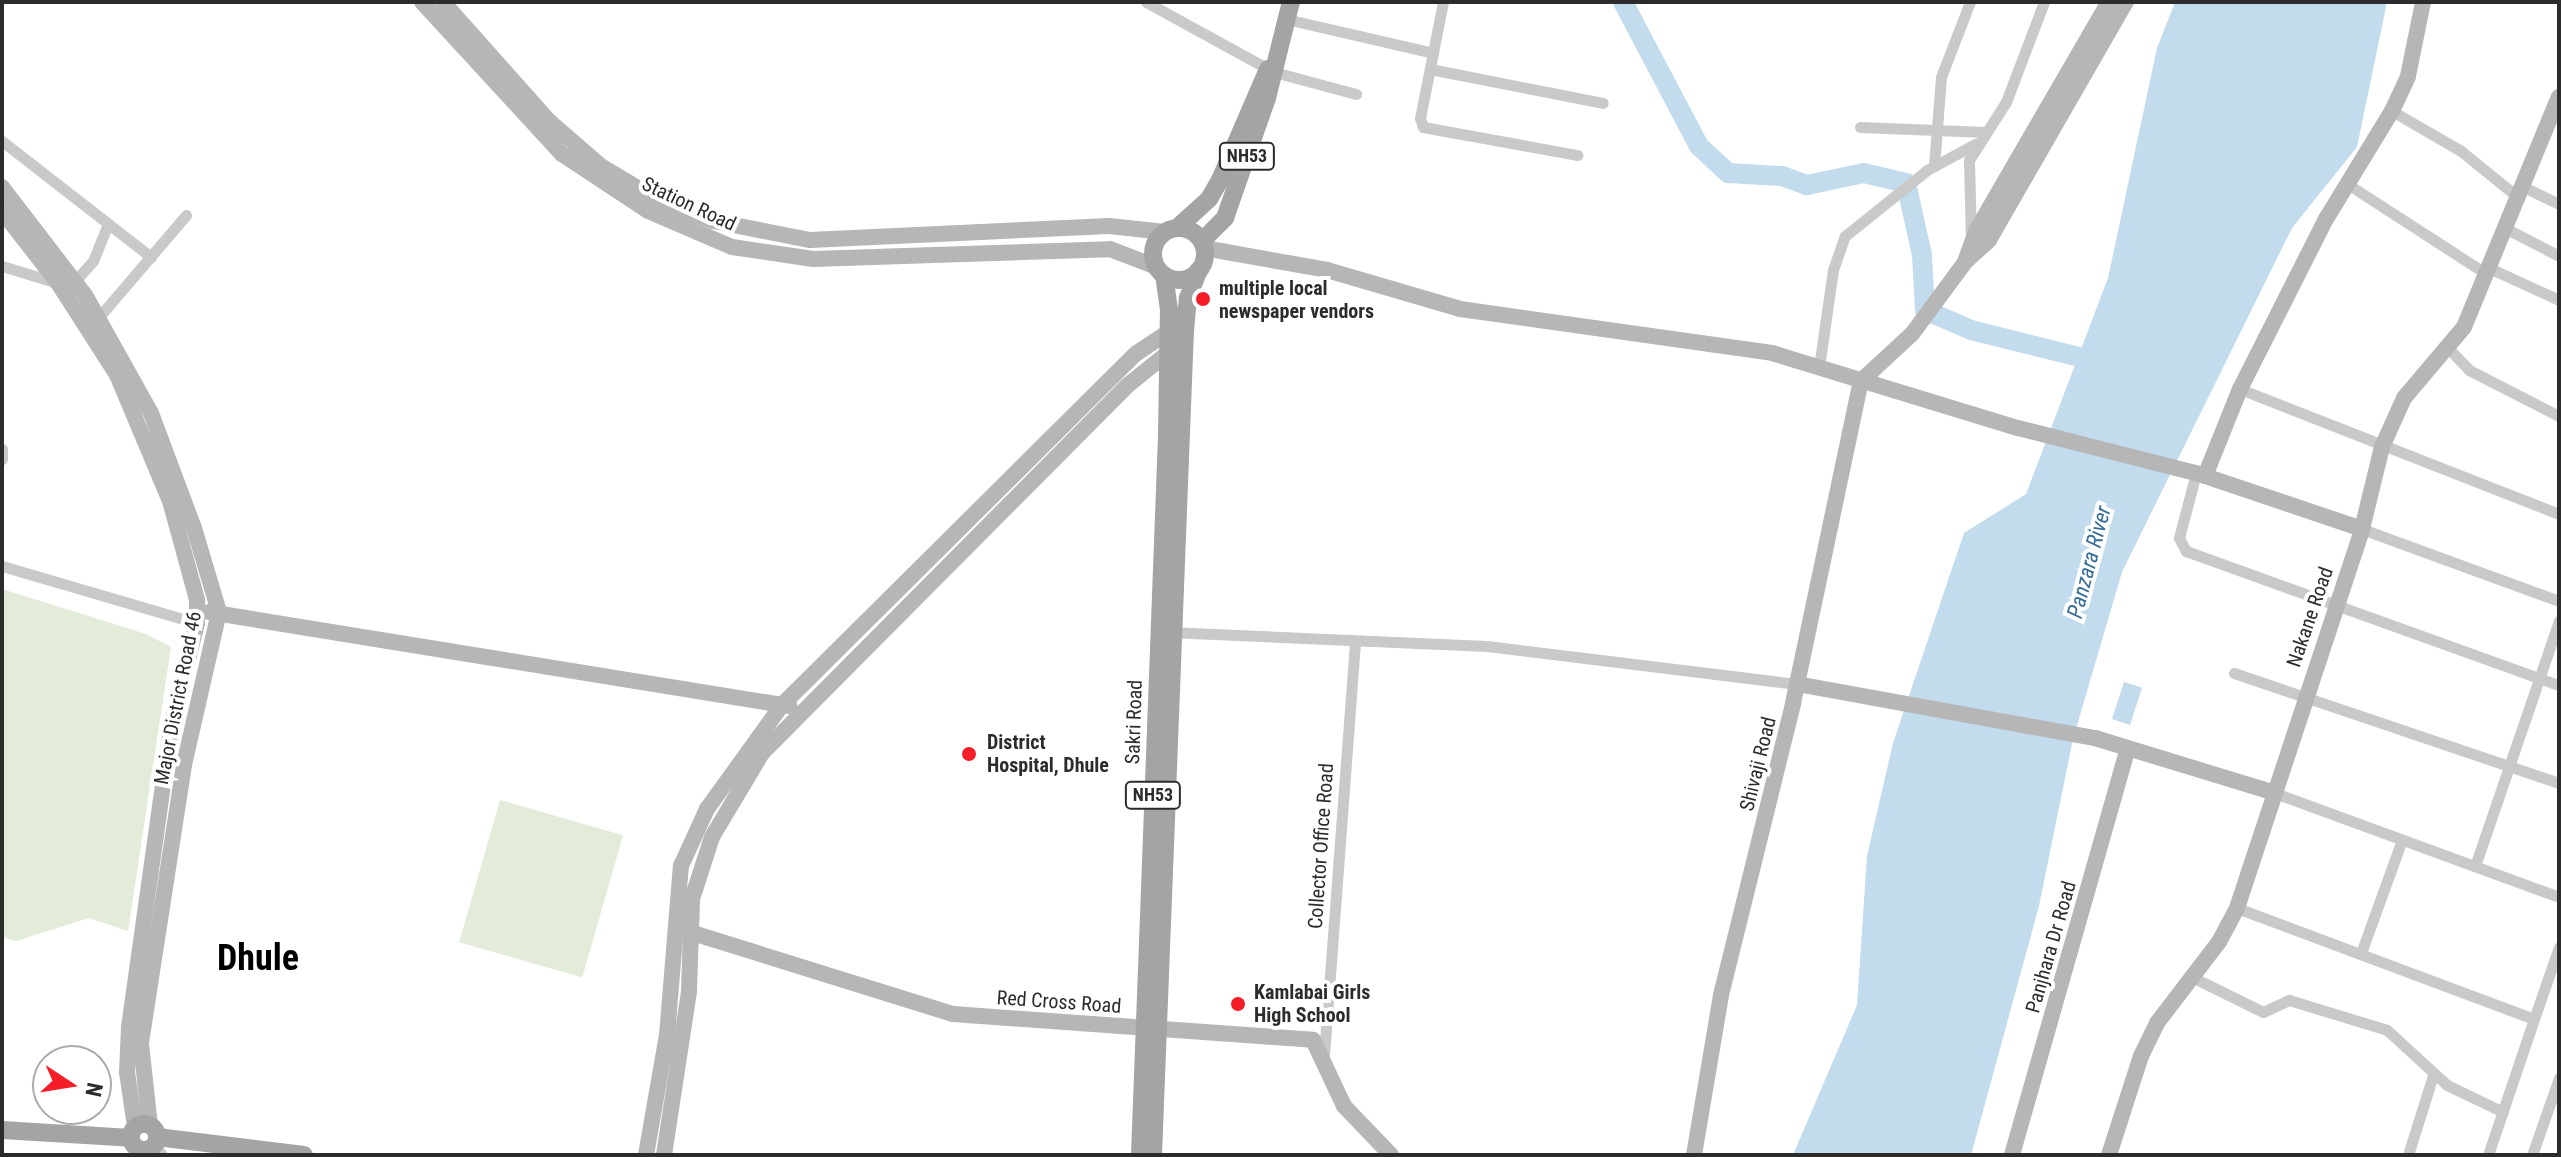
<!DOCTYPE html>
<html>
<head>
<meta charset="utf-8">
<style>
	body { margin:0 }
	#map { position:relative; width:2561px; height:1157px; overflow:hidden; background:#fff; font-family:"Roboto Condensed",sans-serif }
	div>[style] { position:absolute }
	.green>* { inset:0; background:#e2ecd8; transform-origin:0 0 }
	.water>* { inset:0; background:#c2dcee; transform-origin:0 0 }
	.river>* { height:20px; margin:-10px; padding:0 10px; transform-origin:10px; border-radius:10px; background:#c2dcee }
	.street>* { height:11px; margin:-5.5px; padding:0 5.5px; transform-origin:5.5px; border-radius:5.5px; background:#c9c9c9 }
	.secondary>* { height:16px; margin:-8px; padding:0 8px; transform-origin:8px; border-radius:8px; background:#b6b6b6 }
	.primary>* { height:18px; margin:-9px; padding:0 9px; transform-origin:9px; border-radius:9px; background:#a4a4a4 }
	.primary>.ring { margin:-9px; padding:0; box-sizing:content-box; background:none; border:18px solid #a4a4a4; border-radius:50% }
	.dots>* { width:22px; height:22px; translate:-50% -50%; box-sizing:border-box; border:4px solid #fff; border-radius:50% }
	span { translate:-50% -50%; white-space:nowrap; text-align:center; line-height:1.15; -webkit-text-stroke:8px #fff; paint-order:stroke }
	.shield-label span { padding:2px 6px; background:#fff; border:2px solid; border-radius:6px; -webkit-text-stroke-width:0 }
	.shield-label { font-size:18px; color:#2c2c2c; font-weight:700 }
	.street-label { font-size:20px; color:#2c2c2c }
	.poi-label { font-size:20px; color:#2c2c2c; font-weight:700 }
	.left { translate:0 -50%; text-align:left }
	.water-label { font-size:22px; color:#346d95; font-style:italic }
	.town-label { font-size:36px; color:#000; font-weight:700 }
	.frame { position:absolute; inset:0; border:4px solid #2c2c2c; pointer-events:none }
	.north { position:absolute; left:32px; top:1045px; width:80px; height:80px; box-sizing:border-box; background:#fff; border:2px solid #ababab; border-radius:50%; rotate:102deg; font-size:22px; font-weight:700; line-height:32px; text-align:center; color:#2c2c2c }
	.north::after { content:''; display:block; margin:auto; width:28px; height:36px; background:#f51d28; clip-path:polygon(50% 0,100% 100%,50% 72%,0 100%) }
</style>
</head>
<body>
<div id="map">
	<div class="green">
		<i style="clip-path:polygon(2px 589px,146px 634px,171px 647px,128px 931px,89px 918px,16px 941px,2px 937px)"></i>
		<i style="left:500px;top:800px;width:128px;height:148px;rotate:16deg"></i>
	</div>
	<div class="water">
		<i style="clip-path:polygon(2175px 2px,2387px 2px,2357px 147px,2292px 228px,2122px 572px,2073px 739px,2039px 906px,1971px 1155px,1793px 1155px,1857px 1005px,1867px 856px,1893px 743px,1964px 533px,2026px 494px,2108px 278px,2157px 48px)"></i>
		<i style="left:2124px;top:682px;width:19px;height:39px;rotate:18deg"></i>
	</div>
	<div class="river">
		<i style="left:1623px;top:2px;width:163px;rotate:62.2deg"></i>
		<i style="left:1699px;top:146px;width:40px;rotate:43deg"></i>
		<i style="left:1728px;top:173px;width:54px;rotate:3.2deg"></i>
		<i style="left:1782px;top:176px;width:27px;rotate:20deg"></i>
		<i style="left:1807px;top:185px;width:58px;rotate:-11.9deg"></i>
		<i style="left:1864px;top:173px;width:43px;rotate:13.4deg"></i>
		<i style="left:1906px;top:183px;width:74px;rotate:77.5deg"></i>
		<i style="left:1922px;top:255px;width:55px;rotate:86.9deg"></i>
		<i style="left:1925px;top:310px;width:50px;rotate:23.5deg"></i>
		<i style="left:1971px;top:330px;width:136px;rotate:14deg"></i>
	</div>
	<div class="street">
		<i style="left:1146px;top:2px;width:146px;rotate:28.7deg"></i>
		<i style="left:1274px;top:72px;width:85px;rotate:15deg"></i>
		<i style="left:1443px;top:2px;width:118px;rotate:101.2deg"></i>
		<i style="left:1420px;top:118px;width:9px;rotate:72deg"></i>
		<i style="left:1423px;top:127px;width:157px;rotate:10.3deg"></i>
		<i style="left:1286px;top:19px;width:151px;rotate:13deg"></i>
		<i style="left:1430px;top:69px;width:176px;rotate:11.1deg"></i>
		<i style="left:2392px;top:111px;width:80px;rotate:30.1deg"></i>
		<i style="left:2461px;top:151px;width:75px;rotate:39deg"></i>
		<i style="left:1860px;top:127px;width:126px;rotate:2.3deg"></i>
		<i style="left:2px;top:141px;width:189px;rotate:37.9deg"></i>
		<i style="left:1934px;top:166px;width:89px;rotate:-85.5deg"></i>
		<i style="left:1941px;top:77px;width:80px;rotate:-68.9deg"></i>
		<i style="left:2349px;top:185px;width:162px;rotate:32.9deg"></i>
		<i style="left:2524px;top:187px;width:39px;rotate:26deg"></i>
		<i style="left:2505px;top:228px;width:61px;rotate:27.4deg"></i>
		<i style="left:1971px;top:242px;width:82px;rotate:-91.4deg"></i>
		<i style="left:1969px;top:160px;width:69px;rotate:-57.5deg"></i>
		<i style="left:2006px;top:102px;width:107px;rotate:-69.2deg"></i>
		<i style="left:2px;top:266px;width:59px;rotate:16.9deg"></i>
		<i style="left:58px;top:283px;width:17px;rotate:-7deg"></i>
		<i style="left:75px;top:281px;width:27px;rotate:-48deg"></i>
		<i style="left:93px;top:261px;width:40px;rotate:-68deg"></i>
		<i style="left:2487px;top:267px;width:79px;rotate:24.6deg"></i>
		<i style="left:99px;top:317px;width:134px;rotate:-49.5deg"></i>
		<i style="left:2449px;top:349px;width:29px;rotate:46deg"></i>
		<i style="left:2469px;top:370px;width:101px;rotate:27.1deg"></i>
		<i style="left:1819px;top:367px;width:98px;rotate:-81.8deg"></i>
		<i style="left:1833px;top:270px;width:36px;rotate:-71deg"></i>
		<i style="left:1845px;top:236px;width:105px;rotate:-38.8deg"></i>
		<i style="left:1927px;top:170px;width:55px;rotate:-28.4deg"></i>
		<i style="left:2240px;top:389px;width:343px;rotate:21.4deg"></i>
		<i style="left:2px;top:449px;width:10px;rotate:90deg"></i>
		<i style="left:2196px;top:473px;width:67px;rotate:104.7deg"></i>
		<i style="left:2179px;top:538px;width:15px;rotate:62deg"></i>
		<i style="left:2186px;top:551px;width:396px;rotate:19.8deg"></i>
		<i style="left:2362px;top:529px;width:210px;rotate:20.1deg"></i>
		<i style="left:2px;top:566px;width:203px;rotate:16.3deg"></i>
		<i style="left:1168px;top:632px;width:319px;rotate:2.5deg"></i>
		<i style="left:1487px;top:646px;width:312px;rotate:7deg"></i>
		<i style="left:2234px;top:673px;width:343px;rotate:18.7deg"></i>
		<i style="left:2275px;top:793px;width:302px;rotate:20.1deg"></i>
		<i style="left:2475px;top:866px;width:259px;rotate:-71.1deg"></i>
		<i style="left:2237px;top:908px;width:317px;rotate:20.5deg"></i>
		<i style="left:2534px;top:1019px;width:144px;rotate:108.7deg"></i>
		<i style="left:2361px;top:953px;width:120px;rotate:-70.1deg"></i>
		<i style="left:2194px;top:978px;width:77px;rotate:26.2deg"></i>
		<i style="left:2263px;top:1012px;width:29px;rotate:-25deg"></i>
		<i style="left:2289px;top:1000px;width:102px;rotate:17deg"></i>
		<i style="left:2387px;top:1030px;width:81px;rotate:42.5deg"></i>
		<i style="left:2447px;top:1085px;width:62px;rotate:25.7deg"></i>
		<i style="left:2534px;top:1019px;width:76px;rotate:-70.9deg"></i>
		<i style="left:1324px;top:1055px;width:415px;rotate:-85.7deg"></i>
		<i style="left:155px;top:1144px;width:13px;rotate:58deg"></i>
		<i style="left:2408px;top:1155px;width:84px;rotate:-72.6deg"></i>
		<i style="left:2532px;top:1155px;width:82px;rotate:-70.7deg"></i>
	</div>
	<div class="secondary">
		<i style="left:422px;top:2px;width:207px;rotate:47.4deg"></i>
		<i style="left:562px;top:154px;width:103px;rotate:33.5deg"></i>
		<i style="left:648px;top:211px;width:91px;rotate:23.2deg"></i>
		<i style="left:732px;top:247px;width:82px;rotate:8.4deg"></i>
		<i style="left:813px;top:259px;width:297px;rotate:-1.9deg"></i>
		<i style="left:1110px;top:249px;width:50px;rotate:21deg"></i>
		<i style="left:443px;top:2px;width:159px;rotate:48.3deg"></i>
		<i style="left:549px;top:121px;width:69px;rotate:40.9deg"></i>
		<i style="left:601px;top:166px;width:64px;rotate:31deg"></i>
		<i style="left:656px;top:199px;width:61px;rotate:21.1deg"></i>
		<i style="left:713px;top:221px;width:99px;rotate:11.1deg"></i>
		<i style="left:810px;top:240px;width:299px;rotate:-2.7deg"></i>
		<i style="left:1109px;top:226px;width:56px;rotate:6.1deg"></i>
		<i style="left:2px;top:187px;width:136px;rotate:52.5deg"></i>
		<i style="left:85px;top:295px;width:135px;rotate:60.8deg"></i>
		<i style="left:151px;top:413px;width:123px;rotate:69.5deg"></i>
		<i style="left:194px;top:528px;width:88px;rotate:73.4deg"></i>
		<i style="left:219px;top:612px;width:157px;rotate:102.9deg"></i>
		<i style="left:184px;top:765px;width:282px;rotate:98.8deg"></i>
		<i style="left:141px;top:1044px;width:81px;rotate:83.7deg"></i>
		<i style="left:2px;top:211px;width:91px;rotate:52.1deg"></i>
		<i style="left:58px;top:283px;width:109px;rotate:57.3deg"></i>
		<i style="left:117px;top:375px;width:137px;rotate:67.2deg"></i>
		<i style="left:170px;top:501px;width:103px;rotate:74.7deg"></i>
		<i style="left:197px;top:600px;width:23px;rotate:90deg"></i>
		<i style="left:197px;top:623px;width:108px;rotate:103.9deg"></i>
		<i style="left:171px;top:728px;width:302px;rotate:98deg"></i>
		<i style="left:129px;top:1027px;width:45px;rotate:92.5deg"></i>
		<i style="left:127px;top:1072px;width:56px;rotate:81.7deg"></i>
		<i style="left:1204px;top:248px;width:125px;rotate:10.1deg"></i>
		<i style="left:1327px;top:270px;width:139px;rotate:16.3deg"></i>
		<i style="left:1460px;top:309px;width:315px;rotate:8deg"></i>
		<i style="left:1772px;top:353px;width:257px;rotate:17deg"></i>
		<i style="left:2018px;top:428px;width:184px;rotate:14.2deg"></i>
		<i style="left:2196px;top:473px;width:175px;rotate:18.6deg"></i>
		<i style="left:1966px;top:259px;width:30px;rotate:-70deg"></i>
		<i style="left:1976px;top:231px;width:265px;rotate:-59.9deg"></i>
		<i style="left:2205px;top:476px;width:94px;rotate:-68.1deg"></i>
		<i style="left:2240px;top:389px;width:191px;rotate:-63.2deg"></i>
		<i style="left:2326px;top:219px;width:127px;rotate:-58.6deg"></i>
		<i style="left:2392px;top:111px;width:38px;rotate:-65deg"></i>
		<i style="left:2408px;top:76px;width:76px;rotate:-78.5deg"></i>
		<i style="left:209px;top:612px;width:588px;rotate:9.21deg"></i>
		<i style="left:1797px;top:684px;width:303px;rotate:10.3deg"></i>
		<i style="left:2095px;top:738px;width:188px;rotate:17deg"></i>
		<i style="left:683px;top:930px;width:283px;rotate:17.3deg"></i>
		<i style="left:953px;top:1014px;width:361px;rotate:4.1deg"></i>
		<i style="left:1313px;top:1040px;width:73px;rotate:64.8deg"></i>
		<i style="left:1344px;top:1106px;width:68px;rotate:46.2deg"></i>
		<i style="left:646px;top:1155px;width:122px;rotate:-80.1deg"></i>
		<i style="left:667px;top:1035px;width:170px;rotate:-85.3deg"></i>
		<i style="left:681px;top:866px;width:63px;rotate:-65.5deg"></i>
		<i style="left:707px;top:809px;width:128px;rotate:-54.2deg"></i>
		<i style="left:782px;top:705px;width:500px;rotate:-44.8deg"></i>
		<i style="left:1137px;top:353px;width:37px;rotate:-34deg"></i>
		<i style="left:664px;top:1155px;width:166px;rotate:-81.3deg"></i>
		<i style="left:689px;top:991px;width:92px;rotate:-88.1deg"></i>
		<i style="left:692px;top:899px;width:65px;rotate:-72.1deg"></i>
		<i style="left:712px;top:837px;width:98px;rotate:-59.2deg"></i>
		<i style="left:762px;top:753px;width:519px;rotate:-45.16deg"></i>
		<i style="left:1128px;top:385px;width:51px;rotate:-38.7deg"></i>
		<i style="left:1694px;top:1155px;width:162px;rotate:-80.4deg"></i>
		<i style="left:1721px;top:995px;width:301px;rotate:-76.1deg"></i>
		<i style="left:1793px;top:703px;width:329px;rotate:-78.1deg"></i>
		<i style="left:1861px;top:381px;width:69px;rotate:-42.7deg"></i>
		<i style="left:1912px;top:334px;width:91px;rotate:-53.5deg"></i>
		<i style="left:1966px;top:261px;width:31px;rotate:-42deg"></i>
		<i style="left:1989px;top:240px;width:275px;rotate:-60.1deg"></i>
		<i style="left:2012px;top:1155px;width:422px;rotate:-74.1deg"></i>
		<i style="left:2109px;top:1155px;width:104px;rotate:-72.1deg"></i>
		<i style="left:2141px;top:1056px;width:37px;rotate:-64deg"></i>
		<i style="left:2157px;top:1023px;width:102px;rotate:-52.6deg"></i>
		<i style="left:2219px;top:942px;width:38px;rotate:-62deg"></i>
		<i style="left:2237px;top:908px;width:399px;rotate:-71.7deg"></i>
		<i style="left:2362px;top:529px;width:84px;rotate:-76.3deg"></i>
		<i style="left:2382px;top:447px;width:54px;rotate:-65.8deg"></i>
		<i style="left:2404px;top:398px;width:93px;rotate:-49.8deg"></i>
		<i style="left:2464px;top:327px;width:249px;rotate:-67.6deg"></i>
	</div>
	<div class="primary">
		<i style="left:1177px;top:228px;width:43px;rotate:-42.2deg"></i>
		<i style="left:1209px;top:199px;width:22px;rotate:-60deg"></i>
		<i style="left:1220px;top:180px;width:121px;rotate:-66.6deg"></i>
		<i class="ring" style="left:1153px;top:228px;width:34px;height:34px"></i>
		<i style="left:1202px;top:241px;width:33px;rotate:-45deg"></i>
		<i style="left:1225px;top:218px;width:127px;rotate:-70.7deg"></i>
		<i style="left:1267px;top:98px;width:99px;rotate:-76deg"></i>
		<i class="ring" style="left:131px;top:1124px;width:8px;height:8px"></i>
		<i style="left:2px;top:1130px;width:129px;rotate:3.5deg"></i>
		<i style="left:157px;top:1137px;width:148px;rotate:7deg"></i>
		<i style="left:1140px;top:1155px;width:721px;rotate:-87.85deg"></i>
		<i style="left:1167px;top:435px;width:125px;rotate:-89.1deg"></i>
		<i style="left:1169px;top:310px;width:35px;rotate:-98deg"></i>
		<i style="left:1153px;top:1155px;width:825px;rotate:-87.78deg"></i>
		<i style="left:1185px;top:331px;width:33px;rotate:-85deg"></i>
		<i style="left:1188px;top:298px;width:30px;rotate:-69deg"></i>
	</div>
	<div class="dots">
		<i style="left:1203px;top:299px;background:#f51d28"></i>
		<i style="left:969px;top:754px;background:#f51d28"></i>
		<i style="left:1238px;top:1004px;background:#f51d28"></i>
	</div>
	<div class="shield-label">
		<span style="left:1247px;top:156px">NH53</span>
		<span style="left:1153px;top:795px">NH53</span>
	</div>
	<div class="street-label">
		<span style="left:689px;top:204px;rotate:25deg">Station Road</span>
		<span style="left:2310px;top:617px;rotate:-71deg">Nakane Road</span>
		<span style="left:178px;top:698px;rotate:-79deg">Major District Road 46</span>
		<span style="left:1134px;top:722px;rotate:-88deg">Sakri Road</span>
		<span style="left:1758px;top:764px;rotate:-76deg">Shivaji Road</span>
		<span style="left:1321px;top:846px;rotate:-86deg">Collector Office Road</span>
		<span style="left:2051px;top:947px;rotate:-74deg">Panjhara Dr Road</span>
		<span style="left:1059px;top:1002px;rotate:4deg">Red Cross Road</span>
	</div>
	<div class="poi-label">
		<span class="left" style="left:1219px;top:300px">multiple local<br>newspaper vendors</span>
		<span class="left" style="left:987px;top:754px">District<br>Hospital, Dhule</span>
		<span class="left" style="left:1254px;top:1004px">Kamlabai Girls<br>High School</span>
	</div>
	<div class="water-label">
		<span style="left:2089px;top:562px;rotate:-75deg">Panzara River</span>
	</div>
	<div class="town-label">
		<span style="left:258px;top:959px">Dhule</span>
	</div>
	<div class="frame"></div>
	<div class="north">N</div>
</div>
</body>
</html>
